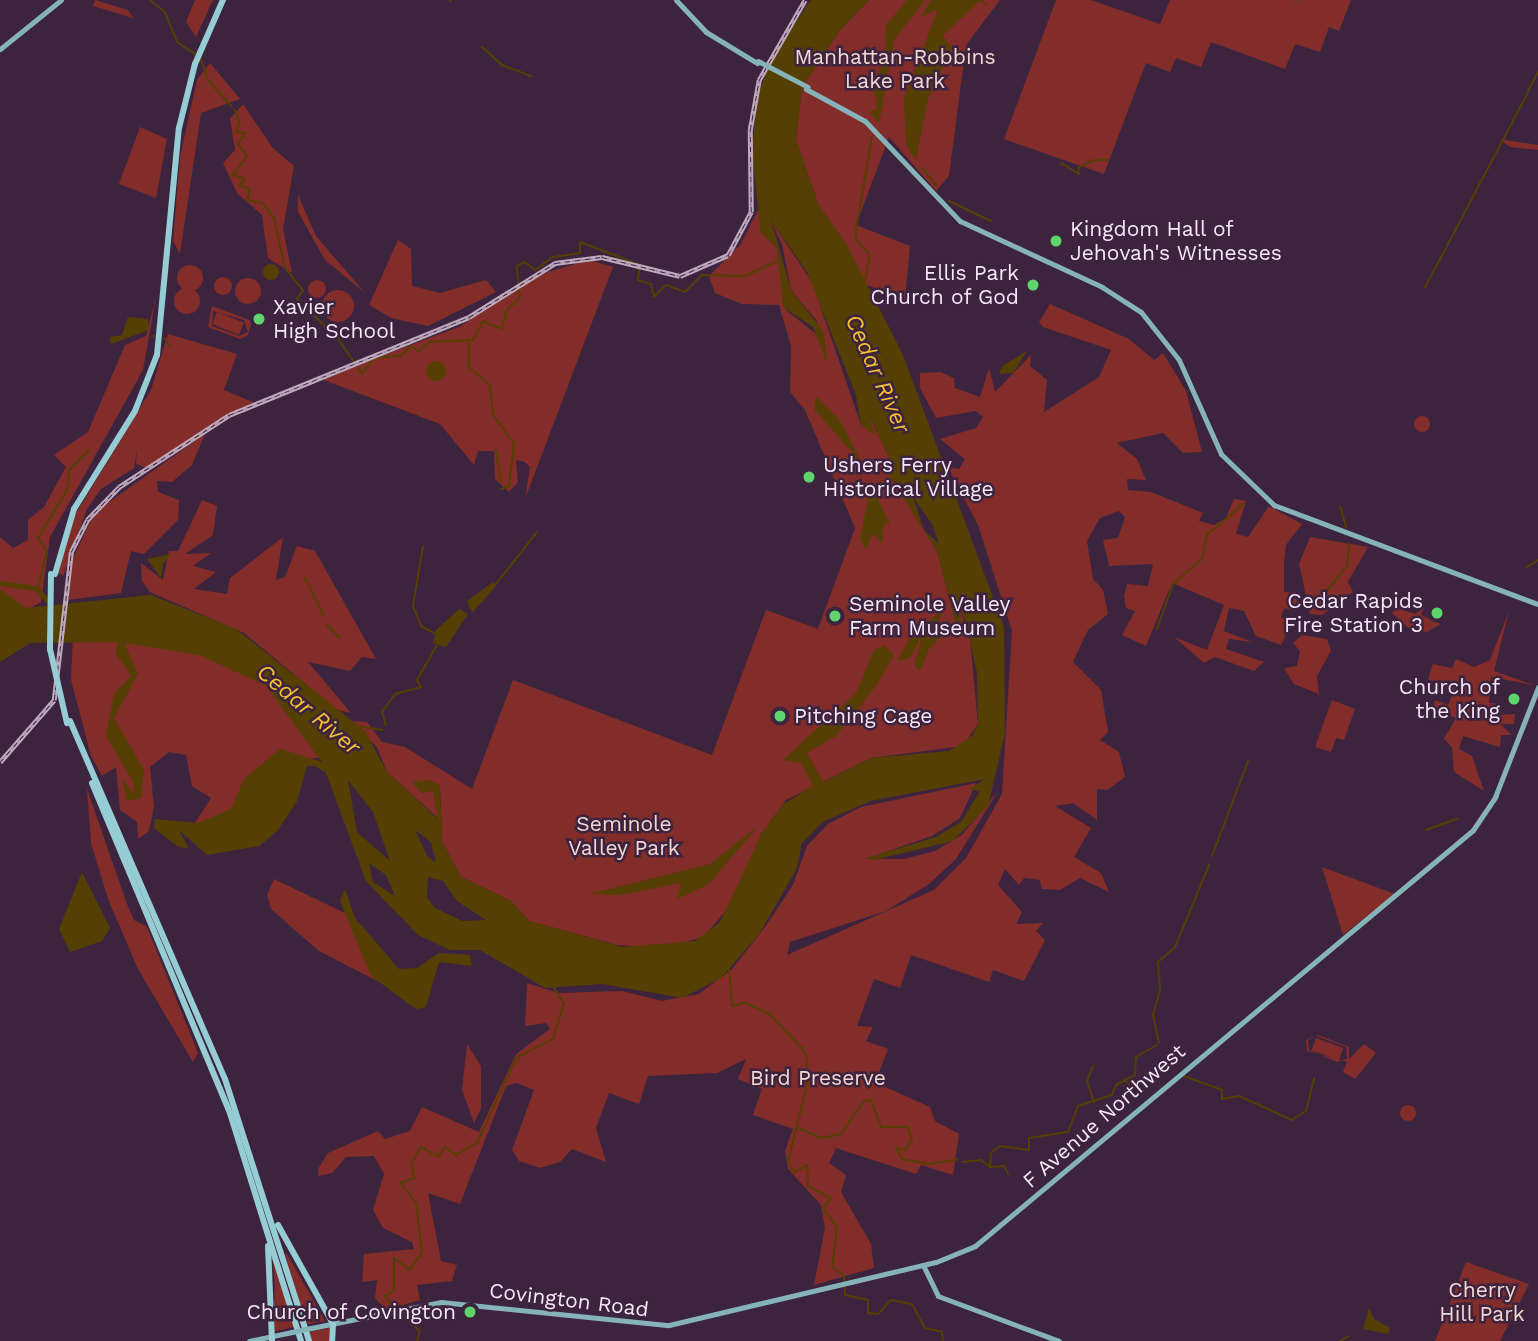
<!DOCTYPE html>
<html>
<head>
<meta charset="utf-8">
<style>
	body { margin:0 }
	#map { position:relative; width:1538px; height:1341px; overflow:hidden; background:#3d243e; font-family:"Work Sans",sans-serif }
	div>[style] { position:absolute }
	.green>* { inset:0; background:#822d29; transform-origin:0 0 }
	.round { border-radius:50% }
	.water>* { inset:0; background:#553f03 }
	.stream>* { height:2px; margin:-1px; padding:0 1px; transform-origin:1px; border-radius:1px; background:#553f03 }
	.river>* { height:4.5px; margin:-2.25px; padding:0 2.25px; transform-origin:2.25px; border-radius:2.25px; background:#553f03 }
	.major>* { height:5px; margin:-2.5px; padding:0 2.5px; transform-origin:2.5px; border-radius:2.5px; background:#85b3b8 }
	.highway>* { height:6px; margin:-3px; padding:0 3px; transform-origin:3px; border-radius:3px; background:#96ccd3 }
	.rail>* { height:4.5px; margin-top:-2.25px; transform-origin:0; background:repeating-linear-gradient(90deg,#3d243e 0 5px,#bfabbf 0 10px); box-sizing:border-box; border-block:2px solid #bfabbf }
	.major-bridge>* { height:5px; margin:-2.5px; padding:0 2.5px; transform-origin:2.5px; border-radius:2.5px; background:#85b3b8 }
	.highway-bridge>* { height:6px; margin:-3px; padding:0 3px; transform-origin:3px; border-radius:3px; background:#96ccd3 }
	.dots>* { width:19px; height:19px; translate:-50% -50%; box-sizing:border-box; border:4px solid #3d243e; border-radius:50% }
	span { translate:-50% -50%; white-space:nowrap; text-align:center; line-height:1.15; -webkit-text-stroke:5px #3d243e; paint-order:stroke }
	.park-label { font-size:21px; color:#f3d7d3 }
	.poi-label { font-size:21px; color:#f8e7f8 }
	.left { translate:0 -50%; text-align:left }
	.right { translate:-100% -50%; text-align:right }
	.street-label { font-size:21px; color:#f8e7f8 }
	.water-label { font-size:23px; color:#f5bf31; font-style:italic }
</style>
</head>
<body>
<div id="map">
	<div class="green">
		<i style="clip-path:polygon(95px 0,128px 10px,133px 18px,93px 6px)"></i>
		<i style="clip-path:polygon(195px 0,213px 0,196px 37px,186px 22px)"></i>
		<i style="clip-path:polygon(869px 0,1000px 0,966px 45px,949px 176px,936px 191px,889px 137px,856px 225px,910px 246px,905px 299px,867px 285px,818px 204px,796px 140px,802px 88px,840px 30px)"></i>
		<i style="clip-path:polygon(1056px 0,1091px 0,1160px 24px,1170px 0,1351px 0,1339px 31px,1329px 27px,1320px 52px,1295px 44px,1285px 69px,1211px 42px,1201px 67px,1176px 58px,1170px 72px,1146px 63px,1104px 174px,1004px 139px)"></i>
		<i style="clip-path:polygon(210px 63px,240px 99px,201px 113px,180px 254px,173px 241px,180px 157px,197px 80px)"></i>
		<i style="clip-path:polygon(243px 104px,272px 147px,294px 166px,283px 229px,292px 273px,268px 258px,262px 215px,237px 193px,223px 163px,235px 150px,230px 119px)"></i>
		<i style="clip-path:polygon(140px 127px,167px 139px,156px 198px,119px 184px)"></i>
		<i style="clip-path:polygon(1499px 139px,1538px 145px,1538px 150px,1510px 147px)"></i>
		<i style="clip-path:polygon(298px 195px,316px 236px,365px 293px,325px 260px,298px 212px)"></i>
		<i style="clip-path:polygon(759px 208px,761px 233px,777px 248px,786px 310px,816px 334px,817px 321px,791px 290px,782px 244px,770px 219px,812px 282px,862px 428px,864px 422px,872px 429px,867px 411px,890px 460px,887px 471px,937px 551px,956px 624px,959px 608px,970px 638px,978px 724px,963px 746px,871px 758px,786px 800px,762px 833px,729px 907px,703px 937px,664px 948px,617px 945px,529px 921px,511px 901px,461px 877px,442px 842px,440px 786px,413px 782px,422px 793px,433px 790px,439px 819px,387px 772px,377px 747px,349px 721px,367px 722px,382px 742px,405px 747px,472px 789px,513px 680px,712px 755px,766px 610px,818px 629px,855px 528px,805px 410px,790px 392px,791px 346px,779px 305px,742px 304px,715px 293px,709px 276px,741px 244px)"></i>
		<i style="clip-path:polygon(398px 240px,411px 249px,412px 286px,440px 293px,486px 280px,496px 292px,428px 326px,391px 318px,369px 305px)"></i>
		<i style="clip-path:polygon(589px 260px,613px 267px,525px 499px,530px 467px,525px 462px,516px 460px,518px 482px,509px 492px,495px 479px,494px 451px,478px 451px,474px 465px,440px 424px,321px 379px,461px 326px,531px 277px)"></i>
		<i class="round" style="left:177px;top:265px;width:26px;height:26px"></i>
		<i class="round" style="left:214px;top:277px;width:18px;height:18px"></i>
		<i class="round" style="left:235px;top:278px;width:26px;height:26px"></i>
		<i class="round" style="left:308px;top:280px;width:18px;height:18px"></i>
		<i class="round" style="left:174px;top:288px;width:26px;height:26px"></i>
		<i class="round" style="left:322px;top:290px;width:32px;height:32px"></i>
		<i style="clip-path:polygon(156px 297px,143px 370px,50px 537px,41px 602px,0 626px,0 537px,13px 548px,28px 540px,28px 520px,44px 507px,66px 467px,54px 455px,88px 432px,125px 345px,146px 336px)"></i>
		<i style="clip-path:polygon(1050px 304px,1129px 339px,1154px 360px,1163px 353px,1186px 391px,1202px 452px,1183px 453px,1163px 433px,1117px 443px,1137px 459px,1146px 480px,1127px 479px,1128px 490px,1151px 492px,1203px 513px,1199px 521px,1214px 525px,1226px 518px,1234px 499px,1246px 501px,1236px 534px,1248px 537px,1269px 506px,1302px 524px,1286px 545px,1284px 561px,1284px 592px,1295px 593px,1298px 602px,1295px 611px,1284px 608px,1281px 617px,1292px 622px,1281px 645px,1256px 636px,1244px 611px,1229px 608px,1224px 631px,1252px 642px,1229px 639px,1226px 649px,1264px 662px,1254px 671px,1215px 657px,1204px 663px,1174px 637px,1207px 650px,1224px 605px,1172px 583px,1146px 646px,1122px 635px,1135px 611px,1126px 608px,1124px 596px,1127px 584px,1148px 586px,1153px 564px,1109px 566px,1103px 540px,1118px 538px,1125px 517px,1119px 511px,1100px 518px,1087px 541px,1093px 579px,1103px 590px,1108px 614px,1088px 630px,1073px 662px,1101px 690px,1108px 732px,1100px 740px,1119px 752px,1125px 777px,1107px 790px,1097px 789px,1097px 820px,1073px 803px,1055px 806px,1091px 828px,1074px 857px,1101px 873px,1109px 892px,1080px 878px,1060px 890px,1042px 889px,1040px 880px,1024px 878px,1019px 885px,1005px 869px,998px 885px,1022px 912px,1016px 924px,1043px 923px,1036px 931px,1045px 940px,1024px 981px,993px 970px,989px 982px,911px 955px,900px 988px,874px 979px,857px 1026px,873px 1027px,866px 1041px,888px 1049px,879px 1072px,883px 1086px,930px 1107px,935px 1121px,959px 1134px,953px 1175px,921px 1165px,916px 1174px,836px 1148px,829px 1163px,846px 1175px,841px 1192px,871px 1244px,874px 1268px,814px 1285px,825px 1228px,821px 1205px,788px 1169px,785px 1151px,793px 1129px,753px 1115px,762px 1089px,738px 1079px,746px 1059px,717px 1073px,648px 1076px,639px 1104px,609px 1093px,596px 1128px,606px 1162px,572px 1149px,560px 1162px,540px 1168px,519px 1161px,512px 1150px,534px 1090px,517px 1083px,506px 1086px,460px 1204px,428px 1193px,441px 1261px,457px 1265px,452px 1281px,417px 1285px,420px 1300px,386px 1310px,375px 1298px,377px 1280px,362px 1282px,364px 1254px,414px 1249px,412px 1242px,383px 1228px,373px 1210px,384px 1174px,374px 1156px,346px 1157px,332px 1173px,318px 1176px,318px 1169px,328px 1153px,378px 1131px,385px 1139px,410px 1131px,422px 1107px,479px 1132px,516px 1054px,550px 1029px,546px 1023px,525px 1026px,527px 983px,558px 993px,622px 991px,662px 1001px,699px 994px,732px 969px,765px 927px,793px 885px,807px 846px,828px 824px,861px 807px,976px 783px,960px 818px,932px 836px,865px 859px,904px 859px,935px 851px,962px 835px,998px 791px,956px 859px,929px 884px,886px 911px,790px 942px,787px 955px,934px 890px,966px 858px,1002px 794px,1012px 631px,978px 525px,948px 467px,959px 469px,965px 459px,940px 439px,976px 428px,983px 417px,976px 411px,936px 418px,920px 388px,920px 373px,940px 372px,954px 378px,955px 388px,980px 397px,989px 368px,995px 392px,1031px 355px,1030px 366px,1047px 380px,1044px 412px,1099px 377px,1111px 350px,1043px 327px,1039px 322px)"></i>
		<i style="clip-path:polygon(evenodd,212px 306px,252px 321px,248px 335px,240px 339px,208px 327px,212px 306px,213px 311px,244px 320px,248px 332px,239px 336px,212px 326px,213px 311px)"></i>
		<i style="left:217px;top:312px;width:29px;height:13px;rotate:22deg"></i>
		<i style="clip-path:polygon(168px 334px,237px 354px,224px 390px,255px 403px,147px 468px,136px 464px,137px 450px,134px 468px,101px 489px,87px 509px,63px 576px,57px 572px,75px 515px,151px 390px)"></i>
		<i class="round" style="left:1414px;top:416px;width:16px;height:16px"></i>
		<i style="clip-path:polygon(205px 434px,192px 465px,172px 482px,157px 481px,158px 492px,179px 500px,178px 520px,144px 554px,131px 551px,121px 593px,68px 600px,71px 562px,95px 512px)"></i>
		<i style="clip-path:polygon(202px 500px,217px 506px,213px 535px,185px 554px,211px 553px,193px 566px,216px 572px,194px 589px,227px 594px,230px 578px,283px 537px,276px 580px,285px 577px,297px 546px,315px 551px,376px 659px,362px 657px,350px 671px,308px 662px,351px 713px,337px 710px,244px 633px,150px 592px,142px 581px,141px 563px,163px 580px,169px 551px,178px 551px)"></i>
		<i style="clip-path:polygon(1310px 537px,1368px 547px,1348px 582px,1353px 592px,1322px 615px,1310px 614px,1299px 564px)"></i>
		<i style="clip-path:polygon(1397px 608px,1415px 614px,1424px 608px,1421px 615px,1441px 624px,1427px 632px,1410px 629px,1392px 613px)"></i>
		<i style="clip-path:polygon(1509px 611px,1494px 671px,1534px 685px,1491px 677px,1489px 703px,1501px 704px,1491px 709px,1497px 715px,1515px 714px,1514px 724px,1500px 724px,1512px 735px,1501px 735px,1500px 747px,1463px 736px,1459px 749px,1472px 756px,1484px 791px,1454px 772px,1452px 747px,1444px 739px,1456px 718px,1433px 709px,1435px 700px,1448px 705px,1453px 693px,1428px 679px,1433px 664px,1452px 668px,1456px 659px,1474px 667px,1490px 660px)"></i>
		<i style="clip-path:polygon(1302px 635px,1327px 639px,1331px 651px,1317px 676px,1319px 694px,1294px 684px,1284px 668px,1297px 666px,1300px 651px,1293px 643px)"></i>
		<i style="clip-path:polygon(73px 636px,168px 643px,263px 676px,328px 756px,291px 762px,230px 828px,195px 823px,211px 798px,192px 786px,186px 755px,169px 752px,150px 767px,154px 807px,149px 831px,138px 839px,137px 822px,120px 810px,116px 767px,102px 776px,91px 756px,71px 680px)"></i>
		<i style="clip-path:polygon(1332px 700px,1355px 709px,1344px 740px,1336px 738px,1331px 752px,1315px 747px)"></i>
		<i style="clip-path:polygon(87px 789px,127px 904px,134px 920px,147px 927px,198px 1053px,193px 1062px,138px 969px,108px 899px,91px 843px)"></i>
		<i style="clip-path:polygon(1322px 867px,1395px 894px,1343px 935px)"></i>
		<i style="clip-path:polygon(274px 879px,349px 915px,377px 981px,319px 951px,271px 909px,267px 895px)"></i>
		<i style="clip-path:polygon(evenodd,1318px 1035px,1349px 1047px,1349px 1059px,1364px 1044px,1376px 1053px,1355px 1079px,1343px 1072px,1347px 1062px,1307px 1051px,1306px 1040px,1318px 1035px,1316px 1036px,1346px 1047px,1347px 1059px,1337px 1062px,1309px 1050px,1308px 1040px,1316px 1036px)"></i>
		<i style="left:1316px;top:1038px;width:29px;height:13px;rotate:20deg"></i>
		<i style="clip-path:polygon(467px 1044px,481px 1066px,481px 1109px,474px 1123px,462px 1090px)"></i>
		<i class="round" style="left:1400px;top:1105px;width:16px;height:16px"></i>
		<i style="clip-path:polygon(272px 1252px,294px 1327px,272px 1332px,275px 1286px)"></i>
		<i style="clip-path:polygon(285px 1253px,287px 1254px,325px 1321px,303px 1325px)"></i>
		<i style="clip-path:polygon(1466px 1262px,1529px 1284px,1500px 1341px,1435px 1341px)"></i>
		<i style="clip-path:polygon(330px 1328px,329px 1341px,311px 1341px,308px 1332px)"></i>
	</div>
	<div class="water">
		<i style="clip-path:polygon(evenodd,811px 0,869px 0,840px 30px,802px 88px,796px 140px,818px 204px,847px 245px,903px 355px,1004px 627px,1005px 733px,988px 806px,953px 841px,874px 860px,866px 858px,936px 837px,961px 822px,980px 791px,969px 789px,985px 779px,870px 801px,823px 822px,802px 843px,797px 868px,760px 933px,721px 978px,682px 998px,603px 984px,545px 988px,480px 950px,450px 950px,418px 935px,366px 881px,326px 773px,315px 766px,307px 766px,297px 801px,278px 830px,259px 846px,207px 855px,179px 830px,189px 849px,177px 846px,154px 828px,155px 819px,198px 823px,231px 809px,244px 779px,280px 749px,322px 762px,265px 685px,199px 655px,124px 643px,138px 674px,114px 718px,144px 770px,141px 798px,127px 801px,122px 778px,134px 795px,133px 782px,106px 736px,114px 694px,131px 676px,116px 654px,117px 642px,30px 643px,0 662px,0 589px,26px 608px,151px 595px,236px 629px,365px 731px,387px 772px,438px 819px,433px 790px,422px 793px,412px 782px,431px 780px,440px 786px,442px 842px,461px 877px,511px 901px,529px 921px,623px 947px,695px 941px,720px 922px,762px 833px,783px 804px,813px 786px,801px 763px,783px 760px,856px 693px,874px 650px,884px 645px,894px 655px,876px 686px,836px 736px,807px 753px,823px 782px,871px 758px,949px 751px,972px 736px,978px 724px,977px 673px,966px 622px,958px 608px,962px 624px,956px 624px,937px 551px,883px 466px,890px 460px,868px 412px,875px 435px,861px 425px,856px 395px,807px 272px,771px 220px,791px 290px,824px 332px,827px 364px,813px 327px,783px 307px,777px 248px,761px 233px,752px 154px,756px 103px,769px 61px,811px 0,913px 497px,932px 524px,939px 544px,924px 530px,913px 497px,811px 0,348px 780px,373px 812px,390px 861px,357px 832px,348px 780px,811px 0,415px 830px,431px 842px,436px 863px,427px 856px,415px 830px,811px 0,369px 863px,386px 875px,395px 896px,373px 882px,369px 863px,811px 0,428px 877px,443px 881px,457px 901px,486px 920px,462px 921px,435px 908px,427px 898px,428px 877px)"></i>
		<i style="clip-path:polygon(907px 0,925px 0,894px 40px,879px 124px,869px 111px,876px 110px,877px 100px,868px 77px,873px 83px,885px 60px,886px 25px)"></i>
		<i style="clip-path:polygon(931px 0,981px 0,942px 36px,952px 48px,928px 99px,916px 160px,906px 145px,904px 98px,938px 9px,921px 17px)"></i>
		<i class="round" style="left:263px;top:264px;width:16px;height:16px"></i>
		<i style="clip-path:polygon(128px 317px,148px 319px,149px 330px,111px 344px,109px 337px,122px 335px)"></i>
		<i style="clip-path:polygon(1027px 351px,1013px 373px,999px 374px,1002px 366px)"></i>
		<i class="round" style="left:426px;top:361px;width:20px;height:20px"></i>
		<i style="clip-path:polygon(816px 396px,839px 419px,863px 465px,814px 409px)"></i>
		<i style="clip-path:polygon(871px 484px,890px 524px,884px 523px,882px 543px,873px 534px,866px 549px,860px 539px)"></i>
		<i style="clip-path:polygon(171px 554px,163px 564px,161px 578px,147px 559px)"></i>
		<i style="clip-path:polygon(493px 582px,496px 586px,472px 613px,467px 601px)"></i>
		<i style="clip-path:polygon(945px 608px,928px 639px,949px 619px,949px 629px,929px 649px,920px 671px,914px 665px,923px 634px,910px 658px,897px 661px,911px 636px)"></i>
		<i style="clip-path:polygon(459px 609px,468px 614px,446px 647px,433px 643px,436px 630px)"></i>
		<i style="clip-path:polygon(758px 826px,709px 884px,677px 899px,681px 883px,621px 895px,589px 894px,710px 864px)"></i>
		<i style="clip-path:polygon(82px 872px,110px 928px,102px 941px,70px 952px,59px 929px)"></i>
		<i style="clip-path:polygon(345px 889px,355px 918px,399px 969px,417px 968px,439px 953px,470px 955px,472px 966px,439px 962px,426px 1007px,416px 1009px,371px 976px,340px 901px)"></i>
		<i style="clip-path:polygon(1369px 1308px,1374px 1319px,1390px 1328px,1388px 1334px,1363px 1329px)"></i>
	</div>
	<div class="stream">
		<i style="left:150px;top:0;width:19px;rotate:39deg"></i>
		<i style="left:165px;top:12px;width:32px;rotate:68deg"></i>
		<i style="left:177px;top:42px;width:24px;rotate:33deg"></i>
		<i style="left:982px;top:0;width:6px;rotate:45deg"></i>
		<i style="left:450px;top:1px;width:1px;rotate:-45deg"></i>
		<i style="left:1296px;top:1px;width:1px;rotate:-90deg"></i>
		<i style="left:482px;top:47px;width:27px;rotate:42deg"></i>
		<i style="left:502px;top:65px;width:31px;rotate:21deg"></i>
		<i style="left:201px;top:59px;width:21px;rotate:73deg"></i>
		<i style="left:207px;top:79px;width:36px;rotate:48deg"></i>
		<i style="left:1528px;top:91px;width:21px;rotate:-62deg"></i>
		<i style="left:234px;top:109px;width:15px;rotate:67deg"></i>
		<i style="left:240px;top:123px;width:10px;rotate:119deg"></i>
		<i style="left:235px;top:132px;width:10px;rotate:6deg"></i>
		<i style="left:245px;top:133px;width:13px;rotate:122deg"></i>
		<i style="left:238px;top:144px;width:15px;rotate:53deg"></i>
		<i style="left:247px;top:156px;width:24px;rotate:126deg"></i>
		<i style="left:233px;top:175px;width:13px;rotate:18deg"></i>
		<i style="left:245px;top:179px;width:8px;rotate:135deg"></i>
		<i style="left:239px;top:185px;width:12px;rotate:20deg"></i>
		<i style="left:250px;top:189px;width:11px;rotate:105deg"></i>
		<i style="left:247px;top:200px;width:16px;rotate:11deg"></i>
		<i style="left:263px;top:203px;width:19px;rotate:54deg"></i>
		<i style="left:274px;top:218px;width:51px;rotate:77.6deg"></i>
		<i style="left:285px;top:268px;width:28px;rotate:51deg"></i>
		<i style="left:303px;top:290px;width:11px;rotate:124deg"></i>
		<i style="left:297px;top:299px;width:47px;rotate:44.1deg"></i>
		<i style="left:1061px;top:163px;width:21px;rotate:31deg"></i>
		<i style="left:1079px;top:174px;width:6px;rotate:-99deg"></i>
		<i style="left:1078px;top:168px;width:17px;rotate:-28deg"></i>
		<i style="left:1093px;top:160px;width:15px"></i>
		<i style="left:922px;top:168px;width:22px;rotate:51deg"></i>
		<i style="left:949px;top:201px;width:47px;rotate:25.5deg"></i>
		<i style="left:1447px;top:246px;width:172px;rotate:-62.2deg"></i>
		<i style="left:865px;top:280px;width:25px;rotate:-79deg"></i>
		<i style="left:870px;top:255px;width:21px;rotate:-133deg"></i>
		<i style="left:856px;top:240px;width:10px;rotate:-90deg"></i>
		<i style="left:856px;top:230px;width:94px;rotate:-80.2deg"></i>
		<i style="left:1425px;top:287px;width:44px;rotate:-61.7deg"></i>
		<i style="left:152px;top:336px;width:2px"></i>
		<i style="left:164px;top:338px;width:10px;rotate:53deg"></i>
		<i style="left:338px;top:339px;width:42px;rotate:54.8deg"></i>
		<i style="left:362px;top:373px;width:20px;rotate:-49deg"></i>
		<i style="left:375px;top:358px;width:27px;rotate:-6deg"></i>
		<i style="left:402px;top:355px;width:12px;rotate:-48deg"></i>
		<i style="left:410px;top:346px;width:10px;rotate:29deg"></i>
		<i style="left:419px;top:351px;width:14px;rotate:-39deg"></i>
		<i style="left:430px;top:342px;width:43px;rotate:-2.7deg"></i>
		<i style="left:473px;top:340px;width:21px;rotate:-62deg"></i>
		<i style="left:483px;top:321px;width:21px;rotate:23deg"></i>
		<i style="left:502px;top:329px;width:18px;rotate:-77deg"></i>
		<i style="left:506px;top:311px;width:20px;rotate:-45deg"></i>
		<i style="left:520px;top:297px;width:31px;rotate:-96deg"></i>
		<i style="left:517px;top:266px;width:9px;rotate:-27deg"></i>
		<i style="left:525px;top:262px;width:13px;rotate:39deg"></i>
		<i style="left:535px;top:270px;width:22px;rotate:-36deg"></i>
		<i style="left:553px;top:257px;width:27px;rotate:-8deg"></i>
		<i style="left:580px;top:253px;width:11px;rotate:-90deg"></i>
		<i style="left:580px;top:242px;width:64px;rotate:21deg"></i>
		<i style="left:640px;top:265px;width:15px;rotate:98deg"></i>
		<i style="left:638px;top:280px;width:14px;rotate:17deg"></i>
		<i style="left:651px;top:284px;width:13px;rotate:77deg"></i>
		<i style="left:654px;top:297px;width:17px;rotate:-45deg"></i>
		<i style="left:666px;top:285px;width:20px;rotate:20deg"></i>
		<i style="left:685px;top:292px;width:24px;rotate:-45deg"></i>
		<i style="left:702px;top:275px;width:43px;rotate:1.3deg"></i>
		<i style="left:745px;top:276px;width:35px;rotate:-25deg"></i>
		<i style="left:469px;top:342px;width:25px;rotate:90deg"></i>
		<i style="left:469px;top:367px;width:28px;rotate:41deg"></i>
		<i style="left:490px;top:385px;width:30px;rotate:84deg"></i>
		<i style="left:493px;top:415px;width:36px;rotate:54deg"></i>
		<i style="left:514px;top:444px;width:42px;rotate:96.8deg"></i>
		<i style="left:509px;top:486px;width:9px;rotate:159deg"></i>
		<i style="left:496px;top:450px;width:33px;rotate:81deg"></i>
		<i style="left:1340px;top:506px;width:22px;rotate:74deg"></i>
		<i style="left:423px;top:546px;width:61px;rotate:99.5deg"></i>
		<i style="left:413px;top:606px;width:22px;rotate:68deg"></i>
		<i style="left:421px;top:626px;width:15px;rotate:28deg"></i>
		<i style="left:1527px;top:567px;width:13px;rotate:-32deg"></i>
		<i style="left:305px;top:578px;width:42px;rotate:63.4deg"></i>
		<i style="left:496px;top:584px;width:66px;rotate:-51.7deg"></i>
		<i style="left:38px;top:589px;width:39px;rotate:-77deg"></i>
		<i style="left:47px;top:551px;width:16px;rotate:-125deg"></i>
		<i style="left:38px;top:538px;width:56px;rotate:-58.9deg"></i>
		<i style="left:67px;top:490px;width:20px;rotate:-84deg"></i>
		<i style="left:69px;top:470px;width:28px;rotate:-45deg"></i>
		<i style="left:1317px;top:603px;width:48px;rotate:-51deg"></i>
		<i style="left:1347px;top:566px;width:23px;rotate:-85deg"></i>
		<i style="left:327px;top:625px;width:18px;rotate:45deg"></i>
		<i style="left:1157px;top:629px;width:48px;rotate:-70.4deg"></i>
		<i style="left:1173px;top:584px;width:38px;rotate:-41deg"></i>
		<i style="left:1202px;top:559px;width:25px;rotate:-78deg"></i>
		<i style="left:1207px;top:535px;width:48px;rotate:-40.7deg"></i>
		<i style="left:386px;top:725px;width:14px;rotate:-107deg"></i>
		<i style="left:382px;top:712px;width:22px;rotate:-54deg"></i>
		<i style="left:395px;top:694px;width:27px;rotate:-15deg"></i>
		<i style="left:421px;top:687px;width:8px;rotate:-120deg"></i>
		<i style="left:417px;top:680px;width:40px;rotate:-60.3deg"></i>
		<i style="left:358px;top:726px;width:25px;rotate:9deg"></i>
		<i style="left:1426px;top:830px;width:33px;rotate:-20deg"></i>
		<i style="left:1212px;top:856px;width:102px;rotate:-69.2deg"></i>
		<i style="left:729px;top:969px;width:37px;rotate:85deg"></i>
		<i style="left:732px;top:1006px;width:13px;rotate:-13deg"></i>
		<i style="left:745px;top:1003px;width:27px;rotate:24deg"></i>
		<i style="left:770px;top:1014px;width:53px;rotate:47.3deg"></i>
		<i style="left:806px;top:1053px;width:28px;rotate:86deg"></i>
		<i style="left:808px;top:1081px;width:83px;rotate:103.9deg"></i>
		<i style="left:788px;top:1162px;width:12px;rotate:55deg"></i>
		<i style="left:795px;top:1172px;width:14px;rotate:-30deg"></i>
		<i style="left:807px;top:1165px;width:21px;rotate:87deg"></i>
		<i style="left:808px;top:1186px;width:26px;rotate:29deg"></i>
		<i style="left:831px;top:1199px;width:12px;rotate:132deg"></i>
		<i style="left:823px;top:1208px;width:24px;rotate:54deg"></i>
		<i style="left:837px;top:1227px;width:39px;rotate:97deg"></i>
		<i style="left:832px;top:1266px;width:16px;rotate:40deg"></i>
		<i style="left:844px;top:1276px;width:19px;rotate:87deg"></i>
		<i style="left:845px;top:1295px;width:24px;rotate:12deg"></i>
		<i style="left:868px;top:1300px;width:13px;rotate:90deg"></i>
		<i style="left:868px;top:1313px;width:10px;rotate:6deg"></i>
		<i style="left:878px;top:1314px;width:19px;rotate:-47deg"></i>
		<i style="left:891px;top:1300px;width:21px;rotate:11deg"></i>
		<i style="left:912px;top:1304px;width:27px;rotate:62deg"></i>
		<i style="left:925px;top:1328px;width:17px;rotate:13deg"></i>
		<i style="left:942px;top:1332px;width:9px;rotate:84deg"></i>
		<i style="left:1159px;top:1043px;width:30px;rotate:-102deg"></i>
		<i style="left:1153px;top:1014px;width:24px;rotate:-73deg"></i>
		<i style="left:1160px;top:991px;width:29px;rotate:-94deg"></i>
		<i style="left:1158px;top:962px;width:23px;rotate:-41deg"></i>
		<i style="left:1175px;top:947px;width:89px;rotate:-67.5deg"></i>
		<i style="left:1093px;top:1066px;width:16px;rotate:112deg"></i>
		<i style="left:1087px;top:1081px;width:22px;rotate:72deg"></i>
		<i style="left:1181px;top:1075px;width:44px;rotate:20.1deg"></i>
		<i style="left:1222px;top:1090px;width:9px;rotate:90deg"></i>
		<i style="left:1222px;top:1099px;width:17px;rotate:-10deg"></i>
		<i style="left:1239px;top:1096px;width:58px;rotate:24.4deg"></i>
		<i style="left:1292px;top:1120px;width:17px;rotate:-33deg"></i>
		<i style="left:1306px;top:1111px;width:34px;rotate:-76deg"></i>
		<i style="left:1124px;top:1080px;width:12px;rotate:42deg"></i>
		<i style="left:1133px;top:1088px;width:23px;rotate:-49deg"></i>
		<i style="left:1148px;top:1071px;width:23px;rotate:-2deg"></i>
		<i style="left:797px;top:1127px;width:26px;rotate:25deg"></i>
		<i style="left:821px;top:1138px;width:20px;rotate:-11deg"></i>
		<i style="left:841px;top:1134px;width:40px;rotate:-55.1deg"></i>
		<i style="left:864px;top:1101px;width:7px;rotate:-8deg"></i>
		<i style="left:871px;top:1100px;width:29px;rotate:70deg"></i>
		<i style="left:881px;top:1127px;width:27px"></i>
		<i style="left:908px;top:1127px;width:13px;rotate:72deg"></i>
		<i style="left:912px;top:1139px;width:13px;rotate:122deg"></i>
		<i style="left:905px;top:1150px;width:9px;rotate:-167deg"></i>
		<i style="left:896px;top:1148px;width:13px;rotate:61deg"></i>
		<i style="left:902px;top:1159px;width:26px;rotate:11deg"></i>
		<i style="left:928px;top:1164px;width:30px;rotate:-8deg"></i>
		<i style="left:963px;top:1162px;width:18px;rotate:-6deg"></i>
		<i style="left:981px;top:1160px;width:11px;rotate:38deg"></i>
		<i style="left:990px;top:1167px;width:14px;rotate:-86deg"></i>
		<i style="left:991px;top:1153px;width:11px;rotate:-38deg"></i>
		<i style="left:1000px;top:1146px;width:29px;rotate:8deg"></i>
		<i style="left:1029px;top:1150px;width:12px;rotate:-90deg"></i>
		<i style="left:1029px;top:1138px;width:39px;rotate:-9deg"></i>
		<i style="left:1068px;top:1132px;width:28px;rotate:-69deg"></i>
		<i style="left:1078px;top:1106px;width:36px;rotate:-18deg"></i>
		<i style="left:1112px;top:1095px;width:11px;rotate:-68deg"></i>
		<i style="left:1116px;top:1085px;width:21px;rotate:-28deg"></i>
		<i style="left:1135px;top:1075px;width:18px;rotate:-87deg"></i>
		<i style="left:1136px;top:1057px;width:24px;rotate:-30deg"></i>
		<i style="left:990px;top:1167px;width:14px;rotate:-4deg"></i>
		<i style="left:1004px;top:1166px;width:9px;rotate:63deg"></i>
		<i style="left:394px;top:1308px;width:15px;rotate:-127deg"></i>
		<i style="left:385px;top:1296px;width:10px;rotate:-29deg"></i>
		<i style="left:394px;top:1291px;width:33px;rotate:-90deg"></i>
		<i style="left:394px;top:1258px;width:20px;rotate:37deg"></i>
		<i style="left:410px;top:1270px;width:22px;rotate:-56deg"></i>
		<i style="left:422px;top:1252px;width:49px;rotate:-97deg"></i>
		<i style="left:416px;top:1203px;width:25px;rotate:-127deg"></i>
		<i style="left:401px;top:1183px;width:14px;rotate:-21deg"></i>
		<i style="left:414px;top:1178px;width:14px;rotate:-102deg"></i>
		<i style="left:411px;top:1164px;width:20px;rotate:-60deg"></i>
		<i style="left:421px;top:1147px;width:20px;rotate:30deg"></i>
		<i style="left:438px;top:1157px;width:12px;rotate:-55deg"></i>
		<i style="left:445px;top:1147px;width:14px;rotate:36deg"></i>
		<i style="left:456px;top:1155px;width:24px;rotate:-30deg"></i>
		<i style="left:477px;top:1143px;width:94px;rotate:-65.4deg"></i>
		<i style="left:516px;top:1058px;width:42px;rotate:-27.2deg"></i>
		<i style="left:553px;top:1039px;width:37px;rotate:-73deg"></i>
		<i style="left:564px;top:1004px;width:22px;rotate:-122deg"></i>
		<i style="left:398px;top:1312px;width:29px;rotate:41deg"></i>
		<i style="left:420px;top:1331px;width:10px;rotate:107deg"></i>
		<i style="left:1340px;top:1341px;width:10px;rotate:-29deg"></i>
	</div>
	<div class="river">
		<i style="left:0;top:583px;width:36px;rotate:8deg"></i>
		<i style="left:36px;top:588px;width:21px;rotate:47deg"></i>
	</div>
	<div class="major">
		<i style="left:676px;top:0;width:44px;rotate:46.8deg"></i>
		<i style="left:706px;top:32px;width:60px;rotate:31.3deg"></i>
		<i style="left:0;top:49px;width:78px;rotate:-38.8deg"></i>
		<i style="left:806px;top:89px;width:67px;rotate:28.5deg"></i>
		<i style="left:865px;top:121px;width:138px;rotate:46.5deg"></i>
		<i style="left:960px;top:221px;width:157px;rotate:24.9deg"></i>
		<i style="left:1102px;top:287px;width:46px;rotate:32.7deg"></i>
		<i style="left:1141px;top:312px;width:61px;rotate:51.6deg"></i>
		<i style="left:1179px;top:360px;width:103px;rotate:65.9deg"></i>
		<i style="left:1221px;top:454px;width:74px;rotate:43.9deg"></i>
		<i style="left:1274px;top:505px;width:282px;rotate:20.6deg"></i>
		<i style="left:923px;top:1265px;width:34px;rotate:64deg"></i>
		<i style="left:938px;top:1296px;width:129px;rotate:20.4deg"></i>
		<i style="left:311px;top:1328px;width:133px;rotate:-11.3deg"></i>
		<i style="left:441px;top:1302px;width:229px;rotate:5.8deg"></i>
		<i style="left:669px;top:1325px;width:274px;rotate:-13.3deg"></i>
		<i style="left:936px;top:1262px;width:42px;rotate:-22.3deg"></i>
		<i style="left:975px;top:1246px;width:649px;rotate:-39.87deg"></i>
		<i style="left:1473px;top:830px;width:40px;rotate:-56deg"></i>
		<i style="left:1495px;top:797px;width:118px;rotate:-68.6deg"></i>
		<i style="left:249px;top:1341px;width:44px;rotate:-11.8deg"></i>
	</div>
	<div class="highway">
		<i style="left:55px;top:574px;width:68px;rotate:-73.7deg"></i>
		<i style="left:74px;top:509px;width:115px;rotate:-58.1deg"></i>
		<i style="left:135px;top:411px;width:60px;rotate:-68.6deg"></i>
		<i style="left:157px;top:355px;width:228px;rotate:-84.5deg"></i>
		<i style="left:179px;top:128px;width:66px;rotate:-76deg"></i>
		<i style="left:195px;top:64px;width:70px;rotate:-66.4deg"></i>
		<i style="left:70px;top:721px;width:390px;rotate:66.6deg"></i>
		<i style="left:225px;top:1079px;width:275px;rotate:72.2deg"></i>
		<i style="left:92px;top:783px;width:358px;rotate:67.3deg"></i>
		<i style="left:230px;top:1113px;width:239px;rotate:72.7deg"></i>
		<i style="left:278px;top:1225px;width:113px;rotate:60.9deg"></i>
		<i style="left:333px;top:1324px;width:17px;rotate:93deg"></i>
		<i style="left:268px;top:1246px;width:95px;rotate:87.6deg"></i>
	</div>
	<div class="rail">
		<i style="left:0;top:762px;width:82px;rotate:-48.9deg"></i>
		<i style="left:54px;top:700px;width:149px;rotate:-83.4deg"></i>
		<i style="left:71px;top:552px;width:36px;rotate:-63deg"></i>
		<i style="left:87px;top:520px;width:46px;rotate:-45.9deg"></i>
		<i style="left:119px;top:487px;width:131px;rotate:-33.2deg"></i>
		<i style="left:229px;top:415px;width:259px;rotate:-22.2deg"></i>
		<i style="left:469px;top:317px;width:102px;rotate:-32.1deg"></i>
		<i style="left:555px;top:263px;width:47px;rotate:-7.3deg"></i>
		<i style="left:602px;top:257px;width:80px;rotate:13.7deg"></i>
		<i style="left:680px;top:276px;width:52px;rotate:-23.6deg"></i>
		<i style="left:728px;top:255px;width:49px;rotate:-61.9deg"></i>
		<i style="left:751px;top:212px;width:82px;rotate:-90.7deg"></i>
		<i style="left:750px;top:130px;width:51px;rotate:-79.8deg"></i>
		<i style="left:759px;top:80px;width:92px;rotate:-60.1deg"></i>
	</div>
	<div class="major-bridge">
		<i style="left:758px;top:61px;width:56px;rotate:27.5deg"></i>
		<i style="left:292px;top:1332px;width:19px;rotate:-12deg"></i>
	</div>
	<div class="highway-bridge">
		<i style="left:51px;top:574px;width:75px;rotate:90.8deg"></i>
		<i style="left:50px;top:649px;width:76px;rotate:77.1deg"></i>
	</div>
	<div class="dots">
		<i style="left:1056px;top:241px;background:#5ed56c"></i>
		<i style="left:1033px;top:285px;background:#5ed56c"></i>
		<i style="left:259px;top:319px;background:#5ed56c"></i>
		<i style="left:809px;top:477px;background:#5ed56c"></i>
		<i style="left:1437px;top:613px;background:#5ed56c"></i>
		<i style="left:835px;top:616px;background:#5ed56c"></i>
		<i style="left:1514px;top:699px;background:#5ed56c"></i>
		<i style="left:780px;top:716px;background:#5ed56c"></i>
		<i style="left:470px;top:1312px;background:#5ed56c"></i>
	</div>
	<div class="park-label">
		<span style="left:895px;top:69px">Manhattan-Robbins<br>Lake Park</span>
		<span style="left:624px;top:836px">Seminole<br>Valley Park</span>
		<span style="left:818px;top:1078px">Bird Preserve</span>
		<span style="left:1482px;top:1302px">Cherry<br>Hill Park</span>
	</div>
	<div class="poi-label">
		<span class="left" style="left:1070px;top:241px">Kingdom Hall of<br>Jehovah's Witnesses</span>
		<span class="right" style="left:1019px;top:285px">Ellis Park<br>Church of God</span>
		<span class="left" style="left:273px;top:319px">Xavier<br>High School</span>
		<span class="left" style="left:823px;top:477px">Ushers Ferry<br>Historical Village</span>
		<span class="right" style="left:1423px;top:613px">Cedar Rapids<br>Fire Station 3</span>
		<span class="left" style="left:849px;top:616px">Seminole Valley<br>Farm Museum</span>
		<span class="right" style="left:1500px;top:699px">Church of<br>the King</span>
		<span class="left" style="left:794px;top:716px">Pitching Cage</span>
		<span class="right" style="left:456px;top:1312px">Church of Covington</span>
	</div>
	<div class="street-label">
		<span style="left:1104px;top:1116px;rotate:-41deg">F Avenue Northwest</span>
		<span style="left:569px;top:1300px;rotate:7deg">Covington Road</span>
	</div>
	<div class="water-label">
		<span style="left:877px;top:374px;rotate:66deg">Cedar River</span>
		<span style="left:308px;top:710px;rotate:40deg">Cedar River</span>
	</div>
</div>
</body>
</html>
